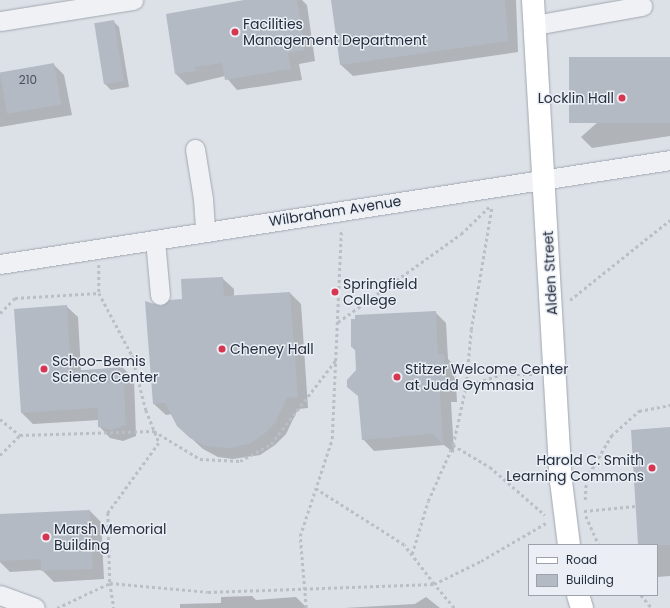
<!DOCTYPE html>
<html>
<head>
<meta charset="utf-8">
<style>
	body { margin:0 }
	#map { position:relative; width:670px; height:608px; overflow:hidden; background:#dce0e7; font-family:Poppins,sans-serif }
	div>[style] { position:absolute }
	.shadow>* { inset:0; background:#0003 }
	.building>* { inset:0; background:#b3bac4; transform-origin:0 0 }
	.path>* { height:2.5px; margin-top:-1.25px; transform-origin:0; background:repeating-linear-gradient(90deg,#babec5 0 3px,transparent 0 6px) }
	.roads { filter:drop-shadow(0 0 1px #a1a7b1) drop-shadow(0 0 1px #a1a7b1) }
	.minor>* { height:19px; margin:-9.5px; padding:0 9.5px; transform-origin:9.5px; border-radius:9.5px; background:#eff1f5 }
	.major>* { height:22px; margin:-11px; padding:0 11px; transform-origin:11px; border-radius:11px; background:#fff }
	.dots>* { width:11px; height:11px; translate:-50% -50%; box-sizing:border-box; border:2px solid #ebeff5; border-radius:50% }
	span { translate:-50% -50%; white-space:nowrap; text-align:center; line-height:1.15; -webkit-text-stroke:3px #ebeff5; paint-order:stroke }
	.number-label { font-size:12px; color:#485160 }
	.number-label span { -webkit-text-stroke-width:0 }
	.poi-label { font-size:14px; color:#252e3e }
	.left { translate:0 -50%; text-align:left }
	.right { translate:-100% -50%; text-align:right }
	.street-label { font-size:14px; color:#252e3e }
	.legend { position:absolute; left:528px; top:544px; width:130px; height:52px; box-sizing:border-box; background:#ebeff5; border:1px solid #9ca2ac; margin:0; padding:5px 7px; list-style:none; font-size:12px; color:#252e3e }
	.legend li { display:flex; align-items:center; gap:8px; height:20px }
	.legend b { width:20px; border:1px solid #9ca2ac }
</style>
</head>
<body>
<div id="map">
	<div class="shadow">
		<i style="clip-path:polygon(250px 0,302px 0,307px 5px,315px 61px,299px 64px,302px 80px,237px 90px,225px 76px,187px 85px,176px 74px,167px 15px)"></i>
		<i style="clip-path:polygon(332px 0,516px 0,518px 52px,353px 76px,341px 65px)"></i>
		<i style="clip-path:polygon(113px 21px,119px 27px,129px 87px,111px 90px,105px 84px)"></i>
		<i style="clip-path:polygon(670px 58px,670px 136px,592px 148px,581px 137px)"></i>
		<i style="clip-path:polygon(53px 64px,64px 75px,72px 115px,0 127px,0 73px)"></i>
		<i style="clip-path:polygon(222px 278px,234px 289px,234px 297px,290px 293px,301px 304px,308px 408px,298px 409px,286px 434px,275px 445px,260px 455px,233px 459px,218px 457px,203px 449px,190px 437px,172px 414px,166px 415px,154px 404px,161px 307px,183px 300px)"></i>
		<i style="clip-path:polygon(66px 306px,78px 317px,81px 371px,123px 368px,134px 379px,136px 436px,123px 441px,110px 438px,99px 426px,99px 420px,33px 424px,22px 413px)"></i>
		<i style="clip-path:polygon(435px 312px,446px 323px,448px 359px,455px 366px,457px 402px,451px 402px,454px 453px,444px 445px,374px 451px,363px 439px,357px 352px,352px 347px)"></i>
		<i style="clip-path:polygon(670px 428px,670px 576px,657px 577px,657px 545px,639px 545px)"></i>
		<i style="clip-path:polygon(90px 511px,101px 522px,104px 579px,54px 582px,42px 570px,10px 572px,0 562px,0 515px)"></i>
		<i style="clip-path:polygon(252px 596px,256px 600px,296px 597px,307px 608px,180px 608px,180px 604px,221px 603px,221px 597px)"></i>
		<i style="clip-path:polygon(426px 597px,440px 608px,344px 608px,415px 604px)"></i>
	</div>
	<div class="building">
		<i style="clip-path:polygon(244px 0,297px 0,305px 50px,288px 53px,291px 69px,225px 80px,222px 63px,195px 67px,196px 71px,175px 74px,166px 14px)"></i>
		<i style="clip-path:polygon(331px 0,505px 0,508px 41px,340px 65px)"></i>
		<i style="left:114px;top:20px;width:62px;height:20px;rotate:81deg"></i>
		<i style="left:670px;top:57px;width:66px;height:101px;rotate:90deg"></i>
		<i style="left:54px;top:63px;width:42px;height:55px;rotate:80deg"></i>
		<i style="clip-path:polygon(223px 277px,224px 296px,290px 292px,298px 397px,287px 398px,275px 423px,264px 434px,249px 444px,229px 448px,206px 446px,190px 438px,177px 426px,165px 403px,153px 404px,145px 301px,161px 306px,170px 300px,182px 299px,181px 279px)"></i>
		<i style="clip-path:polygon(67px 305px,71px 371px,123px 367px,126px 425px,112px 430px,98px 427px,98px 408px,21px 413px,14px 309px)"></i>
		<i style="clip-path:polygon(436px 311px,438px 354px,444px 354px,446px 391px,440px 392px,443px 444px,432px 434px,362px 440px,358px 396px,347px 387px,347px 380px,356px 370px,355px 347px,351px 347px,351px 319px,355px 319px,355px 315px)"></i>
		<i style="clip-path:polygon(670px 427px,670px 545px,638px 545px,631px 430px)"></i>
		<i style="clip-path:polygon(90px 510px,93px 569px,41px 571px,41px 559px,0 561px,0 514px)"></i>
	</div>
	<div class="path">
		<i style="left:99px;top:265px;width:28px;rotate:90deg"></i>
		<i style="left:99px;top:293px;width:70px;rotate:62deg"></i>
		<i style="left:132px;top:355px;width:57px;rotate:75.7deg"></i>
		<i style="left:146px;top:410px;width:35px;rotate:68deg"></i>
		<i style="left:159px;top:443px;width:87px;rotate:126.1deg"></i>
		<i style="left:108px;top:513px;width:70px;rotate:88.4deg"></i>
		<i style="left:110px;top:583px;width:25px;rotate:81deg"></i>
		<i style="left:570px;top:300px;width:128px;rotate:-38.7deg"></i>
		<i style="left:0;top:313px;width:21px;rotate:-45deg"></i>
		<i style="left:15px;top:298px;width:84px;rotate:-3.4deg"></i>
		<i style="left:338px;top:322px;width:151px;rotate:-35.6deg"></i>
		<i style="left:461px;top:234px;width:39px;rotate:-44deg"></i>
		<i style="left:466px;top:386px;width:35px;rotate:-18deg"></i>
		<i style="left:499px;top:375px;width:36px"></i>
		<i style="left:0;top:419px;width:26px;rotate:39deg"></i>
		<i style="left:20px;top:435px;width:134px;rotate:-1.7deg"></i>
		<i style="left:154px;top:431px;width:54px;rotate:31.3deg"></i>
		<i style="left:200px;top:459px;width:40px;rotate:2.9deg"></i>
		<i style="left:240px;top:461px;width:35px;rotate:-29deg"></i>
		<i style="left:271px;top:444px;width:106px;rotate:-52.3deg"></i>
		<i style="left:453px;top:445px;width:43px;rotate:30.7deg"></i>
		<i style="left:490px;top:467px;width:73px;rotate:41.1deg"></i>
		<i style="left:0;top:455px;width:28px;rotate:-45deg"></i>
		<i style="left:585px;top:500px;width:21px;rotate:-87deg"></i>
		<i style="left:586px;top:479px;width:50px;rotate:-59.8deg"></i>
		<i style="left:611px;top:436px;width:38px;rotate:-42deg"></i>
		<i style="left:639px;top:411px;width:32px;rotate:-11deg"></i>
		<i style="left:584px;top:511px;width:52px;rotate:-5.5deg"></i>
		<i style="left:586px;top:516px;width:32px;rotate:66deg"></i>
		<i style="left:412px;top:554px;width:55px;rotate:-73.2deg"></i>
		<i style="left:428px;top:501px;width:61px;rotate:-65.9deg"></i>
		<i style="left:453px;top:445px;width:60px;rotate:-77.6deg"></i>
		<i style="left:466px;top:386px;width:56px;rotate:-84.9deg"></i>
		<i style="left:471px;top:330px;width:126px;rotate:-80.4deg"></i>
		<i style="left:641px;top:595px;width:17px;rotate:50deg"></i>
		<i style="left:57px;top:608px;width:59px;rotate:-25.3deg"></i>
		<i style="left:110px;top:583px;width:98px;rotate:5.2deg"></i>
		<i style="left:208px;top:592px;width:226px;rotate:-2deg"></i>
		<i style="left:434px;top:584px;width:49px;rotate:-127.6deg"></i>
		<i style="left:404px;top:545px;width:104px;rotate:-147.5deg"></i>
		<i style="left:306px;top:608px;width:72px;rotate:-94.8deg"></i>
		<i style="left:300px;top:536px;width:102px;rotate:-71.7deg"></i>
		<i style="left:332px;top:439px;width:210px;rotate:-87.5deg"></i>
		<i style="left:454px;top:608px;width:31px;rotate:-130deg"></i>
		<i style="left:434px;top:584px;width:52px;rotate:-26.1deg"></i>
		<i style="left:481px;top:561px;width:75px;rotate:-30.3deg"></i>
	</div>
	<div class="roads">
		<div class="minor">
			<i style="left:0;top:21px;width:135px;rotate:-9deg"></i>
			<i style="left:535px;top:25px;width:109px;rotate:-10.1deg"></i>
			<i style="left:195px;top:149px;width:51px;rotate:80.9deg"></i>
			<i style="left:203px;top:199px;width:32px;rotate:86deg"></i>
			<i style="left:155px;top:240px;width:55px;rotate:84.8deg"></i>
			<i style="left:0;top:264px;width:678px;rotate:-8.82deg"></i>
			<i style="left:0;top:595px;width:37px;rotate:20deg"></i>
		</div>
		<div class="major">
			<i style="left:533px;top:0;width:482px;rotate:86.7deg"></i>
			<i style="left:561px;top:481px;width:64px;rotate:82.9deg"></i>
			<i style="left:578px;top:595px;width:14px;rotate:73deg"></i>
		</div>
	</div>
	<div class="dots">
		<i style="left:235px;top:32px;background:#d73650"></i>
		<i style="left:622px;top:98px;background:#d73650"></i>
		<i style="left:335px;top:292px;background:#d73650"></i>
		<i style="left:222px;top:349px;background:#d73650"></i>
		<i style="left:44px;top:369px;background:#d73650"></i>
		<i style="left:397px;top:377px;background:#d73650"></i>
		<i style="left:652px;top:468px;background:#d73650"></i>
		<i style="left:46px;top:537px;background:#d73650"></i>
	</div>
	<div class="number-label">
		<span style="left:28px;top:80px">210</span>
	</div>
	<div class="poi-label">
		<span class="left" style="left:243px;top:32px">Facilities<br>Management Department</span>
		<span class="right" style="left:614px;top:98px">Locklin Hall</span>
		<span class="left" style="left:343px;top:292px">Springfield<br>College</span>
		<span class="left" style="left:230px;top:349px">Cheney Hall</span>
		<span class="left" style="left:52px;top:369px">Schoo-Bemis<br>Science Center</span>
		<span class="left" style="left:405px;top:377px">Stitzer Welcome Center<br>at Judd Gymnasia</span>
		<span class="right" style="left:644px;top:468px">Harold C. Smith<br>Learning Commons</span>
		<span class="left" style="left:54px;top:537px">Marsh Memorial<br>Building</span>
	</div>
	<div class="street-label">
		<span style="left:335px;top:211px;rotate:-9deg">Wilbraham Avenue</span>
		<span style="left:550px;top:273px;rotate:-93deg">Alden Street</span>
	</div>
	<ul class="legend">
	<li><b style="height:5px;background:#fff"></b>Road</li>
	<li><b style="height:11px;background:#b3bac4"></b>Building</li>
	</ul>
</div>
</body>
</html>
